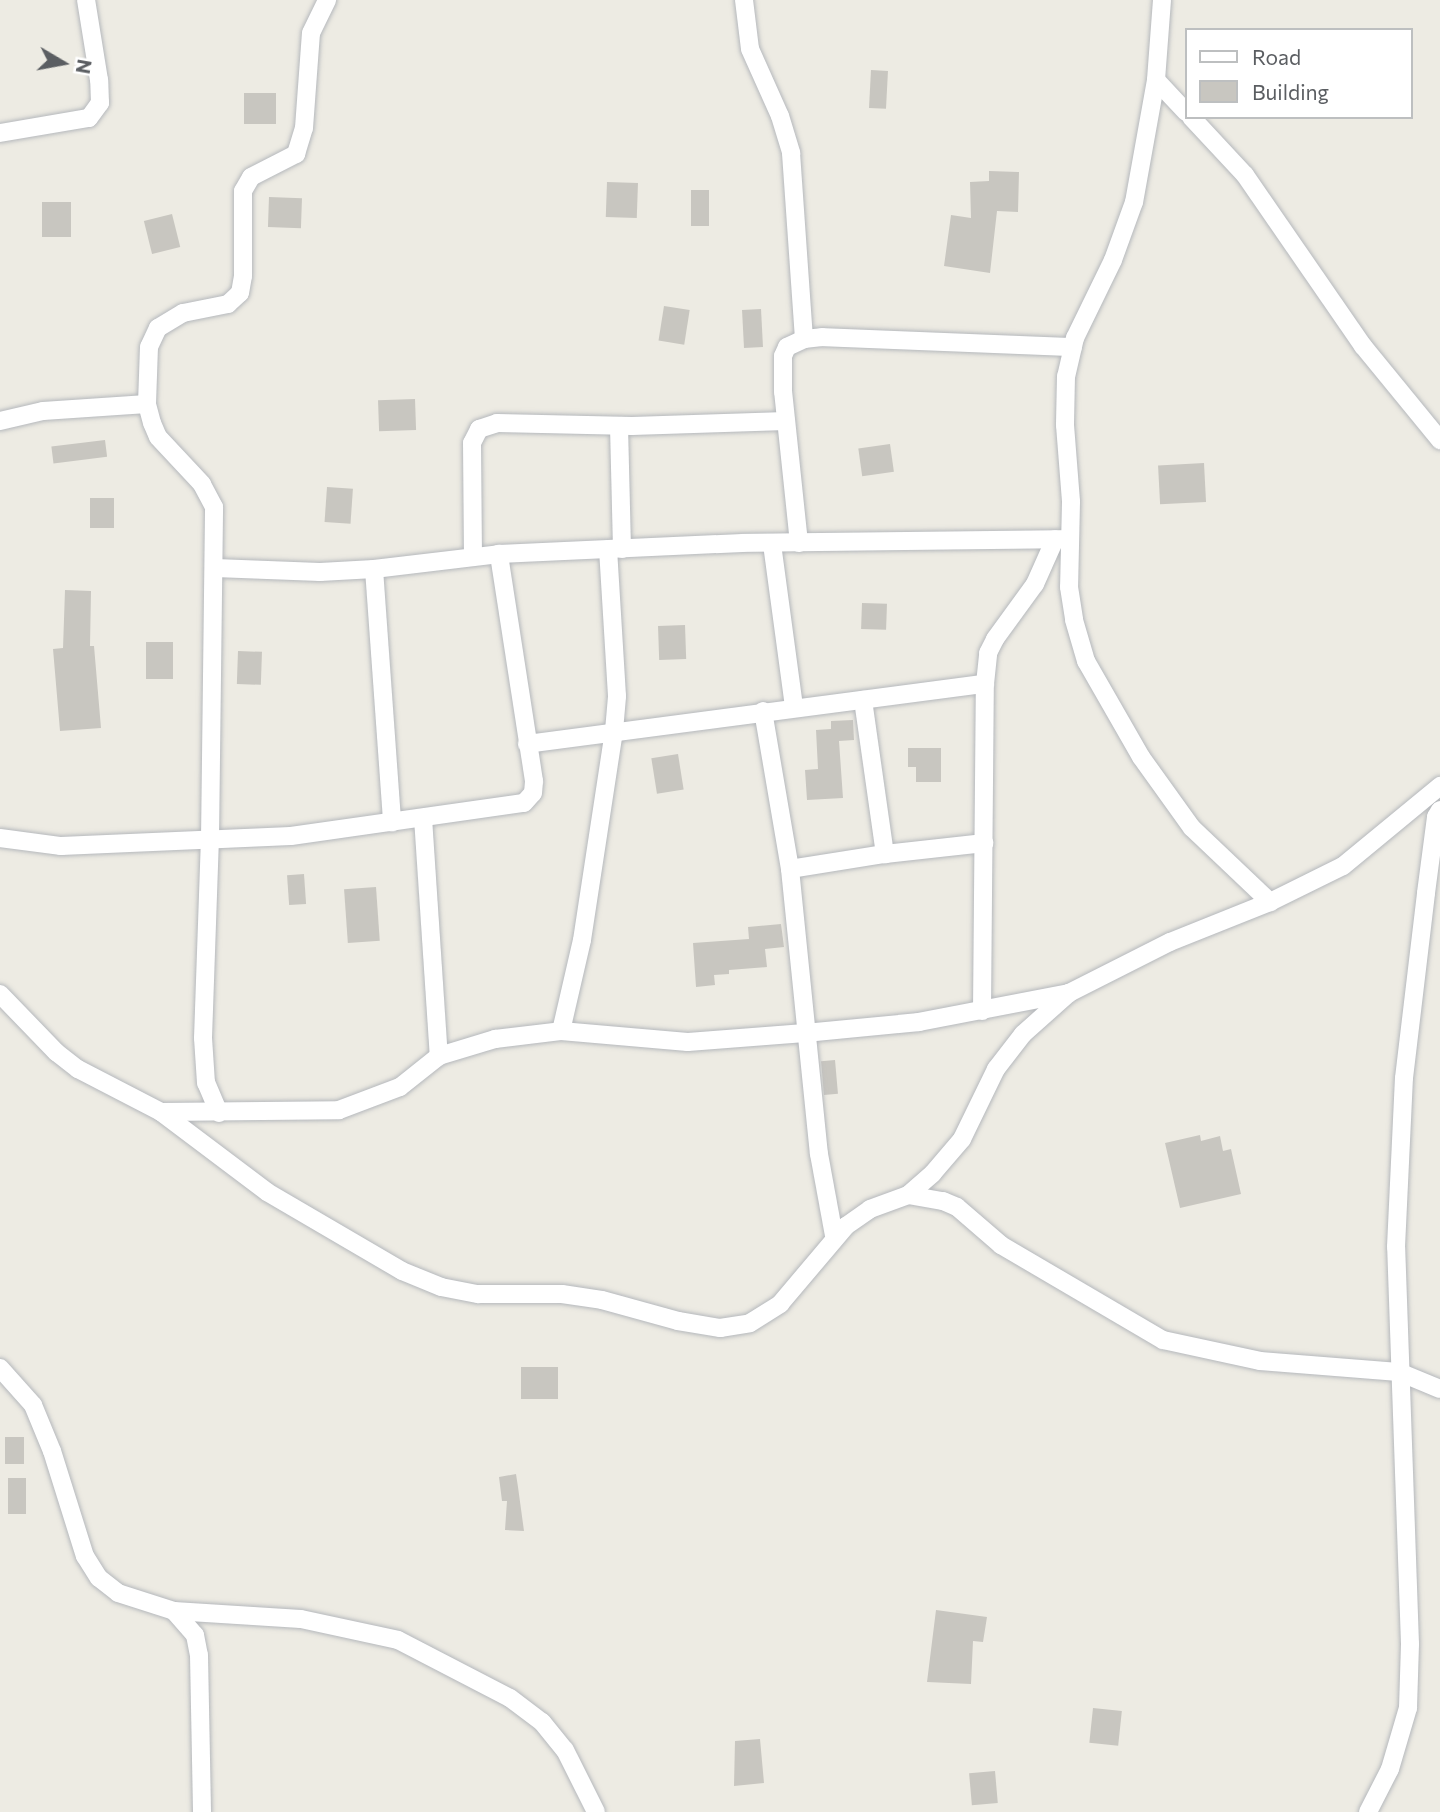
<!DOCTYPE html>
<html>
<head>
<meta charset="utf-8">
<style>
	body { margin:0 }
	#map { position:relative; width:1440px; height:1812px; overflow:hidden; background:#edebe3; font-family:Commissioner,sans-serif }
	div>[style] { position:absolute }
	.building>* { inset:0; background:#c8c6c0; transform-origin:0 0 }
	.roads { filter:drop-shadow(0 0 2px #b5b8bc) drop-shadow(0 0 2px #b5b8bc) }
	.minor>* { height:18px; margin:-9px; padding:0 9px; transform-origin:9px; border-radius:9px; background:#fff }
	span { translate:-50% -50%; white-space:nowrap; text-align:center; line-height:1.15; -webkit-text-stroke:6px #fff; paint-order:stroke }
	.legend { position:absolute; left:1185px; top:28px; width:228px; height:91px; box-sizing:border-box; background:#fff; border:2px solid #bdbfc0; margin:0; padding:9px 12px; list-style:none; font-size:21px; color:#5b5e62 }
	.legend li { display:flex; align-items:center; gap:14px; height:35px }
	.legend b { width:35px; border:2px solid #bdbfc0 }
	.north { position:absolute; left:28px; top:28px; width:70px; height:70px; -webkit-text-stroke:5px #fff; paint-order:stroke; rotate:100deg; font-size:19px; font-weight:700; line-height:28px; text-align:center; color:#5b5e62 }
	.north::after { content:''; display:block; margin:auto; width:24px; height:32px; background:#5b5e62; clip-path:polygon(50% 0,100% 100%,50% 72%,0 100%) }
</style>
</head>
<body>
<div id="map">
	<div class="building">
		<i style="left:871px;top:70px;width:17px;height:38px;rotate:3deg"></i>
		<i style="left:244px;top:93px;width:32px;height:31px"></i>
		<i style="clip-path:polygon(989px 171px,1019px 172px,1018px 212px,997px 211px,990px 273px,944px 266px,951px 215px,971px 218px,970px 182px,989px 181px)"></i>
		<i style="left:607px;top:182px;width:31px;height:35px;rotate:2deg"></i>
		<i style="left:691px;top:190px;width:18px;height:36px"></i>
		<i style="left:269px;top:197px;width:33px;height:30px;rotate:2deg"></i>
		<i style="left:42px;top:202px;width:29px;height:35px"></i>
		<i style="left:172px;top:214px;width:34px;height:29px;rotate:76deg"></i>
		<i style="left:664px;top:306px;width:26px;height:35px;rotate:9deg"></i>
		<i style="left:761px;top:309px;width:38px;height:19px;rotate:87deg"></i>
		<i style="left:415px;top:399px;width:31px;height:37px;rotate:88deg"></i>
		<i style="left:105px;top:440px;width:17px;height:54px;rotate:83deg"></i>
		<i style="left:890px;top:444px;width:28px;height:32px;rotate:82deg"></i>
		<i style="left:1204px;top:463px;width:39px;height:46px;rotate:87deg"></i>
		<i style="left:327px;top:487px;width:26px;height:35px;rotate:4deg"></i>
		<i style="left:90px;top:498px;width:24px;height:30px"></i>
		<i style="clip-path:polygon(65px 590px,91px 591px,90px 646px,94px 646px,101px 728px,60px 731px,53px 649px,63px 648px)"></i>
		<i style="left:862px;top:603px;width:25px;height:26px;rotate:2deg"></i>
		<i style="left:685px;top:625px;width:34px;height:27px;rotate:88deg"></i>
		<i style="left:146px;top:642px;width:27px;height:37px"></i>
		<i style="left:238px;top:651px;width:24px;height:33px;rotate:2deg"></i>
		<i style="clip-path:polygon(853px 720px,854px 740px,839px 741px,843px 798px,807px 800px,805px 770px,818px 769px,816px 730px,831px 729px,831px 721px)"></i>
		<i style="clip-path:polygon(908px 748px,941px 748px,941px 782px,916px 782px,916px 767px,908px 767px)"></i>
		<i style="left:678px;top:754px;width:36px;height:27px;rotate:81deg"></i>
		<i style="left:304px;top:874px;width:30px;height:17px;rotate:86deg"></i>
		<i style="left:376px;top:887px;width:54px;height:32px;rotate:86deg"></i>
		<i style="clip-path:polygon(781px 924px,784px 947px,765px 949px,767px 967px,729px 970px,729px 974px,714px 975px,715px 985px,696px 987px,693px 943px,749px 939px,748px 927px)"></i>
		<i style="left:835px;top:1060px;width:34px;height:14px;rotate:85deg"></i>
		<i style="clip-path:polygon(1200px 1135px,1201px 1141px,1220px 1136px,1223px 1151px,1231px 1149px,1241px 1194px,1180px 1208px,1165px 1143px)"></i>
		<i style="left:521px;top:1367px;width:37px;height:32px"></i>
		<i style="left:5px;top:1437px;width:19px;height:27px"></i>
		<i style="clip-path:polygon(516px 1474px,518px 1487px,524px 1531px,505px 1530px,507px 1501px,502px 1501px,499px 1477px)"></i>
		<i style="left:8px;top:1478px;width:18px;height:36px"></i>
		<i style="clip-path:polygon(936px 1610px,987px 1617px,983px 1642px,973px 1641px,971px 1684px,927px 1682px)"></i>
		<i style="left:1093px;top:1708px;width:29px;height:35px;rotate:6deg"></i>
		<i style="clip-path:polygon(760px 1739px,764px 1783px,734px 1786px,735px 1741px)"></i>
		<i style="left:995px;top:1771px;width:32px;height:26px;rotate:85deg"></i>
	</div>
	<div class="roads">
		<div class="minor">
			<i style="left:744px;top:0;width:49px;rotate:83deg"></i>
			<i style="left:750px;top:49px;width:73px;rotate:65.9deg"></i>
			<i style="left:780px;top:116px;width:39px;rotate:73deg"></i>
			<i style="left:791px;top:153px;width:186px;rotate:86deg"></i>
			<i style="left:1162px;top:0;width:80px;rotate:94.3deg"></i>
			<i style="left:1156px;top:80px;width:124px;rotate:100.2deg"></i>
			<i style="left:1134px;top:202px;width:62px;rotate:109.9deg"></i>
			<i style="left:1113px;top:260px;width:87px;rotate:116deg"></i>
			<i style="left:1075px;top:338px;width:39px;rotate:103deg"></i>
			<i style="left:1066px;top:376px;width:49px;rotate:91.2deg"></i>
			<i style="left:1065px;top:425px;width:77px;rotate:85.5deg"></i>
			<i style="left:1071px;top:502px;width:85px;rotate:91.3deg"></i>
			<i style="left:1069px;top:587px;width:33px;rotate:81deg"></i>
			<i style="left:1074px;top:620px;width:43px;rotate:73.7deg"></i>
			<i style="left:1086px;top:661px;width:111px;rotate:60.2deg"></i>
			<i style="left:1141px;top:757px;width:87px;rotate:54.3deg"></i>
			<i style="left:1192px;top:828px;width:108px;rotate:43.5deg"></i>
			<i style="left:1156px;top:80px;width:44px;rotate:46.8deg"></i>
			<i style="left:1191px;top:117px;width:79px;rotate:47deg"></i>
			<i style="left:1245px;top:175px;width:208px;rotate:55.4deg"></i>
			<i style="left:1363px;top:346px;width:122px;rotate:50.7deg"></i>
			<i style="left:0;top:133px;width:90px;rotate:-9.6deg"></i>
			<i style="left:89px;top:118px;width:19px;rotate:-54deg"></i>
			<i style="left:100px;top:103px;width:23px;rotate:-92deg"></i>
			<i style="left:99px;top:80px;width:81px;rotate:-99.2deg"></i>
			<i style="left:0;top:421px;width:44px;rotate:-13.1deg"></i>
			<i style="left:43px;top:411px;width:104px;rotate:-3.9deg"></i>
			<i style="left:619px;top:426px;width:123px;rotate:88.6deg"></i>
			<i style="left:799px;top:543px;width:152px;rotate:-96deg"></i>
			<i style="left:783px;top:392px;width:36px;rotate:-90deg"></i>
			<i style="left:783px;top:356px;width:10px;rotate:-66deg"></i>
			<i style="left:787px;top:347px;width:19px;rotate:-25deg"></i>
			<i style="left:804px;top:339px;width:18px;rotate:-6deg"></i>
			<i style="left:822px;top:337px;width:251px;rotate:2.3deg"></i>
			<i style="left:772px;top:544px;width:164px;rotate:82.3deg"></i>
			<i style="left:473px;top:557px;width:114px;rotate:-90.5deg"></i>
			<i style="left:472px;top:443px;width:16px;rotate:-63deg"></i>
			<i style="left:479px;top:429px;width:19px;rotate:-18deg"></i>
			<i style="left:497px;top:423px;width:135px;rotate:1.3deg"></i>
			<i style="left:632px;top:426px;width:154px;rotate:-1.9deg"></i>
			<i style="left:215px;top:568px;width:105px;rotate:2.2deg"></i>
			<i style="left:320px;top:572px;width:54px;rotate:-3.2deg"></i>
			<i style="left:374px;top:569px;width:126px;rotate:-6.8deg"></i>
			<i style="left:499px;top:554px;width:244px;rotate:-2.6deg"></i>
			<i style="left:743px;top:543px;width:326px;rotate:-0.7deg"></i>
			<i style="left:374px;top:569px;width:254px;rotate:85.9deg"></i>
			<i style="left:863px;top:700px;width:156px;rotate:81.9deg"></i>
			<i style="left:763px;top:711px;width:160px;rotate:80.3deg"></i>
			<i style="left:790px;top:869px;width:286px;rotate:84.2deg"></i>
			<i style="left:819px;top:1154px;width:83px;rotate:79.6deg"></i>
			<i style="left:527px;top:744px;width:462px;rotate:-7.5deg"></i>
			<i style="left:423px;top:818px;width:239px;rotate:86.2deg"></i>
			<i style="left:0;top:838px;width:62px;rotate:7.5deg"></i>
			<i style="left:61px;top:846px;width:230px;rotate:-2.5deg"></i>
			<i style="left:291px;top:836px;width:235px;rotate:-8.1deg"></i>
			<i style="left:524px;top:803px;width:13px;rotate:-48deg"></i>
			<i style="left:533px;top:793px;width:12px;rotate:-85deg"></i>
			<i style="left:534px;top:781px;width:230px;rotate:-98.8deg"></i>
			<i style="left:790px;top:869px;width:96px;rotate:-9deg"></i>
			<i style="left:885px;top:854px;width:100px;rotate:-6.3deg"></i>
			<i style="left:0;top:994px;width:81px;rotate:46deg"></i>
			<i style="left:56px;top:1052px;width:28px;rotate:38deg"></i>
			<i style="left:78px;top:1069px;width:93px;rotate:27.4deg"></i>
			<i style="left:161px;top:1112px;width:133px;rotate:37deg"></i>
			<i style="left:267px;top:1192px;width:156px;rotate:30.3deg"></i>
			<i style="left:402px;top:1271px;width:42px;rotate:22.3deg"></i>
			<i style="left:441px;top:1287px;width:38px;rotate:11deg"></i>
			<i style="left:478px;top:1294px;width:84px"></i>
			<i style="left:562px;top:1294px;width:40px;rotate:8.5deg"></i>
			<i style="left:602px;top:1300px;width:79px;rotate:15.4deg"></i>
			<i style="left:678px;top:1321px;width:43px;rotate:9.5deg"></i>
			<i style="left:720px;top:1328px;width:30px;rotate:-9deg"></i>
			<i style="left:750px;top:1323px;width:36px;rotate:-32deg"></i>
			<i style="left:780px;top:1304px;width:102px;rotate:-49.8deg"></i>
			<i style="left:846px;top:1226px;width:29px;rotate:-35deg"></i>
			<i style="left:870px;top:1209px;width:40px;rotate:-20.2deg"></i>
			<i style="left:908px;top:1195px;width:33px;rotate:-41deg"></i>
			<i style="left:933px;top:1173px;width:45px;rotate:-49.5deg"></i>
			<i style="left:962px;top:1139px;width:78px;rotate:-64.1deg"></i>
			<i style="left:996px;top:1069px;width:44px;rotate:-52.4deg"></i>
			<i style="left:1023px;top:1034px;width:62px;rotate:-41.7deg"></i>
			<i style="left:1069px;top:993px;width:113px;rotate:-26.8deg"></i>
			<i style="left:1170px;top:942px;width:108px;rotate:-21.8deg"></i>
			<i style="left:1270px;top:902px;width:81px;rotate:-26.3deg"></i>
			<i style="left:1343px;top:866px;width:126px;rotate:-39.5deg"></i>
			<i style="left:982px;top:1011px;width:327px;rotate:-89.5deg"></i>
			<i style="left:985px;top:684px;width:31px;rotate:-84deg"></i>
			<i style="left:988px;top:653px;width:16px;rotate:-63deg"></i>
			<i style="left:995px;top:639px;width:68px;rotate:-54deg"></i>
			<i style="left:1035px;top:584px;width:49px;rotate:-66deg"></i>
			<i style="left:561px;top:1031px;width:93px;rotate:-77deg"></i>
			<i style="left:582px;top:940px;width:211px;rotate:-81.3deg"></i>
			<i style="left:614px;top:731px;width:35px;rotate:-85deg"></i>
			<i style="left:617px;top:696px;width:147px;rotate:-93.5deg"></i>
			<i style="left:161px;top:1112px;width:178px;rotate:-0.6deg"></i>
			<i style="left:339px;top:1110px;width:65px;rotate:-20.7deg"></i>
			<i style="left:400px;top:1087px;width:50px;rotate:-38.5deg"></i>
			<i style="left:439px;top:1056px;width:59px;rotate:-16.9deg"></i>
			<i style="left:495px;top:1039px;width:66px;rotate:-6.9deg"></i>
			<i style="left:561px;top:1031px;width:127px;rotate:5deg"></i>
			<i style="left:688px;top:1042px;width:117px;rotate:-4.4deg"></i>
			<i style="left:805px;top:1033px;width:115px;rotate:-5.5deg"></i>
			<i style="left:919px;top:1022px;width:153px;rotate:-10.9deg"></i>
			<i style="left:219px;top:1113px;width:33px;rotate:-113deg"></i>
			<i style="left:206px;top:1083px;width:45px;rotate:-93.8deg"></i>
			<i style="left:203px;top:1038px;width:198px;rotate:-88deg"></i>
			<i style="left:210px;top:840px;width:333px;rotate:-89.3deg"></i>
			<i style="left:214px;top:507px;width:26px;rotate:-118deg"></i>
			<i style="left:202px;top:484px;width:64px;rotate:-133.1deg"></i>
			<i style="left:158px;top:437px;width:15px;rotate:-113deg"></i>
			<i style="left:152px;top:423px;width:20px;rotate:-105deg"></i>
			<i style="left:147px;top:404px;width:57px;rotate:-88deg"></i>
			<i style="left:149px;top:347px;width:21px;rotate:-65deg"></i>
			<i style="left:158px;top:328px;width:29px;rotate:-31deg"></i>
			<i style="left:183px;top:313px;width:46px;rotate:-11.3deg"></i>
			<i style="left:228px;top:304px;width:16px;rotate:-43deg"></i>
			<i style="left:240px;top:293px;width:17px;rotate:-80deg"></i>
			<i style="left:243px;top:276px;width:85px;rotate:-90deg"></i>
			<i style="left:243px;top:191px;width:16px;rotate:-60deg"></i>
			<i style="left:251px;top:177px;width:51px;rotate:-27.1deg"></i>
			<i style="left:296px;top:154px;width:27px;rotate:-73deg"></i>
			<i style="left:304px;top:128px;width:95px;rotate:-85.8deg"></i>
			<i style="left:311px;top:33px;width:37px;rotate:-64deg"></i>
			<i style="left:908px;top:1195px;width:36px;rotate:10deg"></i>
			<i style="left:943px;top:1201px;width:15px;rotate:23deg"></i>
			<i style="left:957px;top:1207px;width:58px;rotate:40.8deg"></i>
			<i style="left:1001px;top:1245px;width:188px;rotate:30.4deg"></i>
			<i style="left:1163px;top:1340px;width:99px;rotate:12.2deg"></i>
			<i style="left:1260px;top:1361px;width:139px;rotate:4.5deg"></i>
			<i style="left:1399px;top:1372px;width:44px;rotate:22.5deg"></i>
			<i style="left:0;top:1368px;width:50px;rotate:48.3deg"></i>
			<i style="left:33px;top:1405px;width:50px;rotate:67.6deg"></i>
			<i style="left:52px;top:1451px;width:110px;rotate:72.6deg"></i>
			<i style="left:85px;top:1556px;width:26px;rotate:58deg"></i>
			<i style="left:99px;top:1578px;width:24px;rotate:38deg"></i>
			<i style="left:118px;top:1593px;width:59px;rotate:17.8deg"></i>
			<i style="left:174px;top:1611px;width:127px;rotate:3.6deg"></i>
			<i style="left:301px;top:1619px;width:99px;rotate:12.2deg"></i>
			<i style="left:398px;top:1640px;width:126px;rotate:27.4deg"></i>
			<i style="left:510px;top:1698px;width:40px;rotate:37deg"></i>
			<i style="left:542px;top:1722px;width:36px;rotate:51deg"></i>
			<i style="left:565px;top:1750px;width:69px;rotate:63.4deg"></i>
			<i style="left:174px;top:1611px;width:32px;rotate:49deg"></i>
			<i style="left:195px;top:1635px;width:20px;rotate:79deg"></i>
			<i style="left:199px;top:1655px;width:157px;rotate:88.9deg"></i>
			<i style="left:1368px;top:1812px;width:48px;rotate:-62.9deg"></i>
			<i style="left:1390px;top:1769px;width:64px;rotate:-73.6deg"></i>
			<i style="left:1408px;top:1708px;width:64px;rotate:-88.2deg"></i>
			<i style="left:1410px;top:1644px;width:397px;rotate:-92deg"></i>
			<i style="left:1396px;top:1247px;width:169px;rotate:-87.3deg"></i>
			<i style="left:1404px;top:1078px;width:186px;rotate:-83.2deg"></i>
			<i style="left:1426px;top:893px;width:77px;rotate:-82.5deg"></i>
			<i style="left:1436px;top:817px;width:8px;rotate:-60deg"></i>
		</div>
	</div>
	<ul class="legend">
	<li><b style="height:9px;background:#fff"></b>Road</li>
	<li><b style="height:19px;background:#c8c6c0"></b>Building</li>
	</ul>
	<div class="north">N</div>
</div>
</body>
</html>
